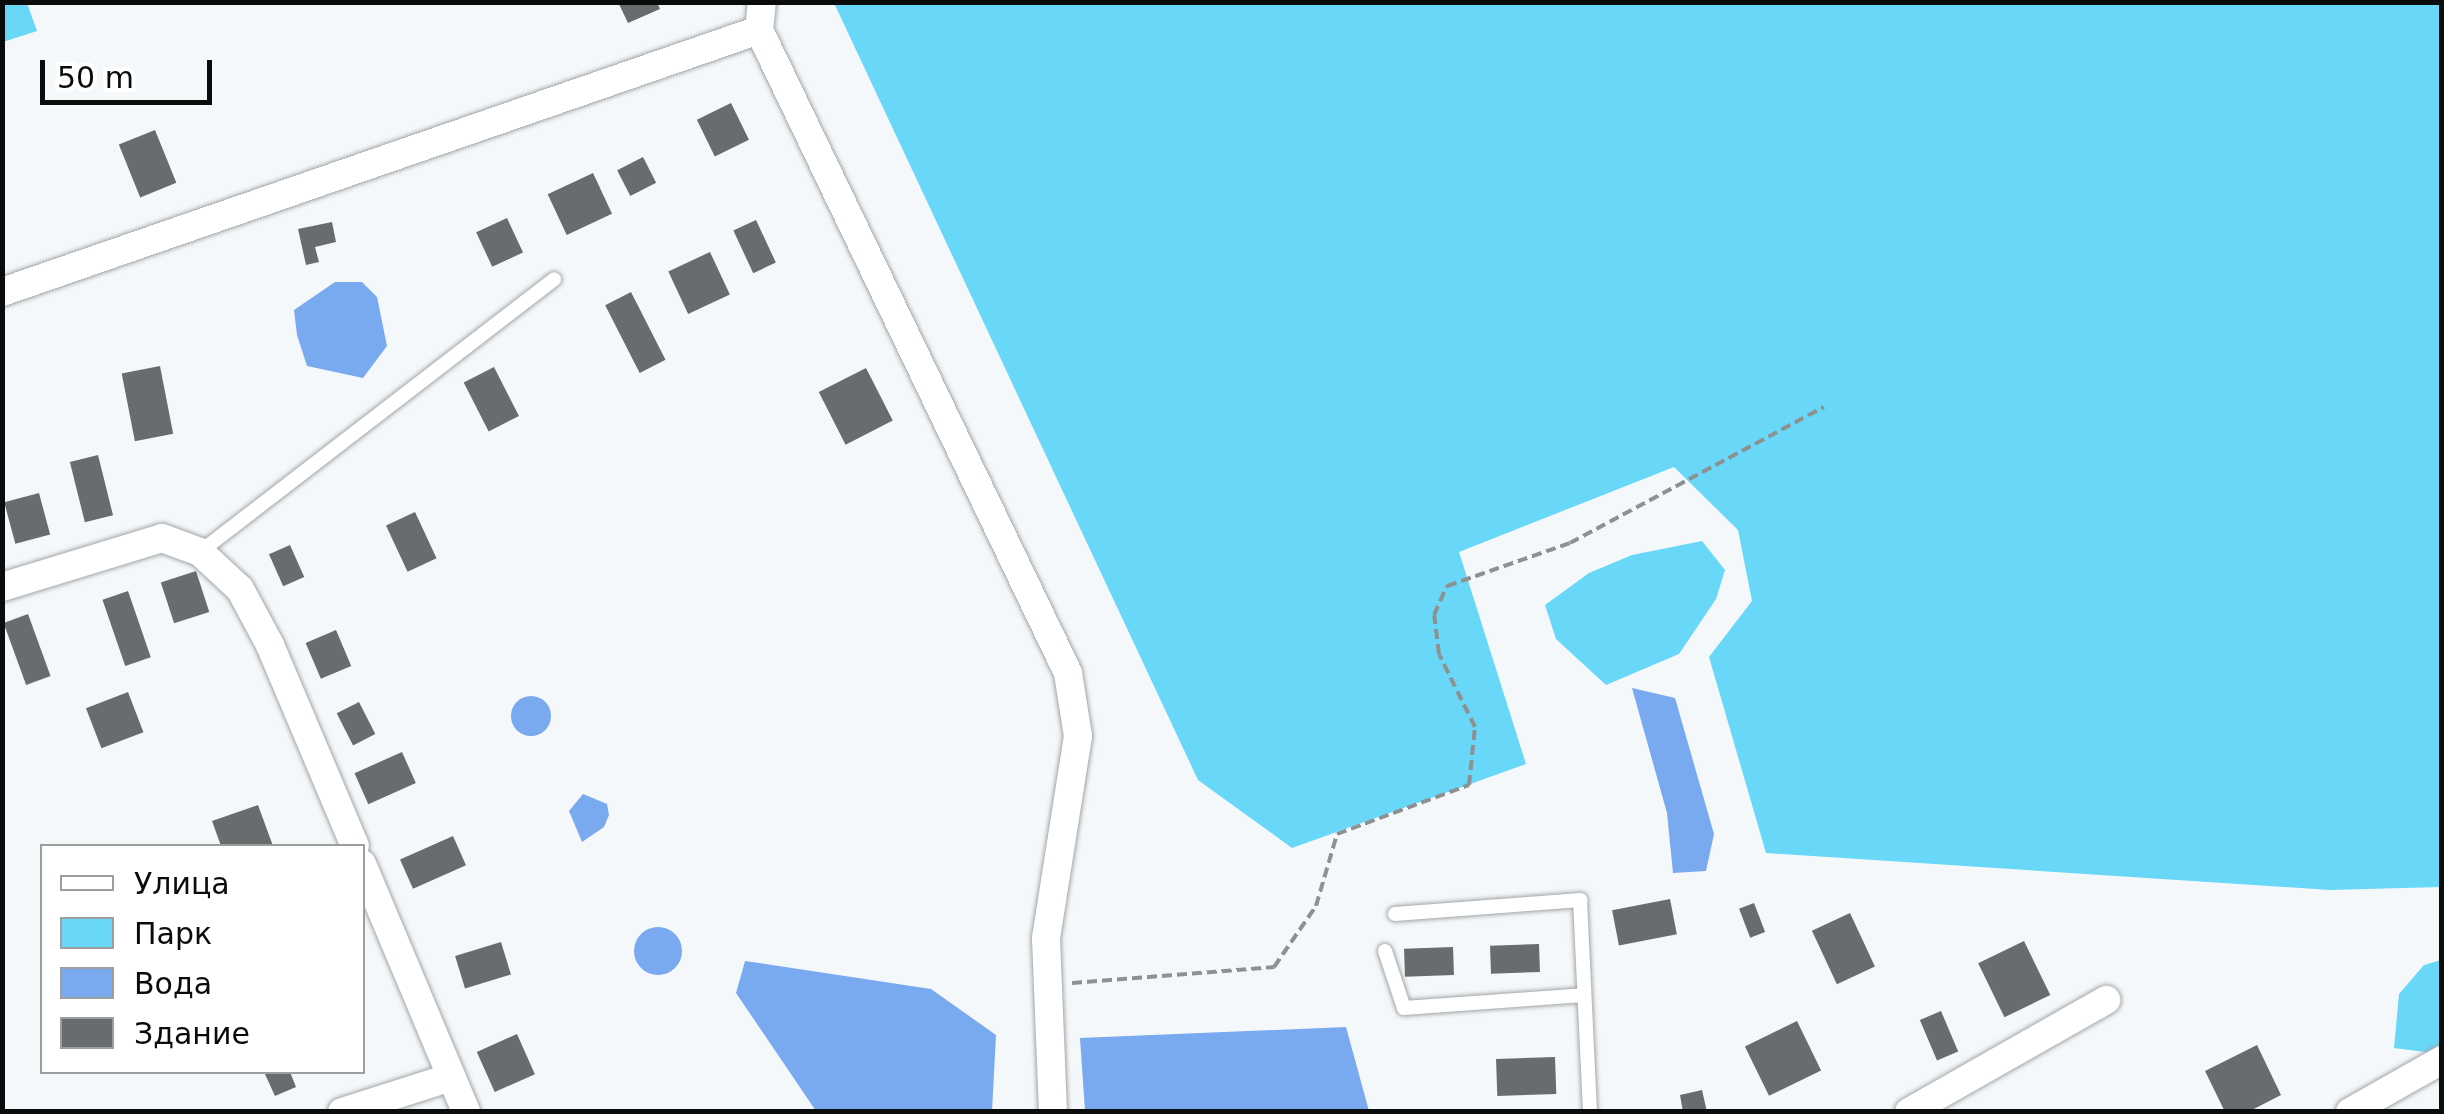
<!DOCTYPE html>
<html>
<head>
<meta charset="utf-8">
<style>
	body { margin:0 }
	#map { position:relative; width:2444px; height:1114px; overflow:hidden; background:#f4f8fa; font-family:"DejaVu Sans",sans-serif }
	div>[style] { position:absolute }
	.green>* { inset:0; background:#68d7f8 }
	.water>* { inset:0; background:#79a9ef }
	.round { border-radius:50% }
	.building>* { inset:0; background:#696c6e; transform-origin:0 0 }
	.path>* { height:4px; margin-top:-2px; transform-origin:0; background:repeating-linear-gradient(90deg,#8e9192 0 10px,transparent 0 15px) }
	.roads { filter:drop-shadow(0 0 2px #a3a6a8) drop-shadow(0 0 2px #a3a6a8) }
	.service>* { height:14px; margin:-7px; padding:0 7px; transform-origin:7px; border-radius:7px; background:#fff }
	.minor>* { height:28px; margin:-14px; padding:0 14px; transform-origin:14px; border-radius:14px; background:#fff }
	span { translate:-50% -50%; white-space:nowrap; text-align:center; line-height:1.15; -webkit-text-stroke:9px #fff; paint-order:stroke }
	.frame { position:absolute; inset:0; border:5px solid #0a0c0c; pointer-events:none }
	.legend { position:absolute; left:40px; top:844px; width:325px; height:230px; box-sizing:border-box; background:#fff; border:2px solid #9d9e9e; margin:0; padding:12px 18px; list-style:none; font-size:30px; color:#0a0c0c }
	.legend li { display:flex; align-items:center; gap:20px; height:50px }
	.legend b { width:50px; border:2px solid #9d9e9e }
	.scale { position:absolute; left:40px; top:60px; width:172px; height:45px; box-sizing:border-box; border:5px solid #0a0c0c; border-top:0; padding-left:12px; font-size:30px; line-height:35px; white-space:nowrap; color:#0a0c0c; -webkit-text-stroke:8px #fff; paint-order:stroke }
</style>
</head>
<body>
<div id="map">
	<div class="green">
		<i style="clip-path:polygon(3px 2px,27px 3px,37px 31px,3px 42px)"></i>
		<i style="clip-path:polygon(834px 3px,2441px 3px,2441px 887px,2330px 890px,1766px 853px,1709px 657px,1752px 601px,1738px 530px,1674px 467px,1459px 552px,1526px 764px,1292px 848px,1198px 780px)"></i>
		<i style="clip-path:polygon(1702px 541px,1725px 570px,1716px 599px,1679px 654px,1606px 685px,1556px 639px,1545px 605px,1589px 573px,1632px 555px)"></i>
		<i style="clip-path:polygon(2441px 960px,2441px 1054px,2394px 1048px,2399px 994px,2424px 965px)"></i>
	</div>
	<div class="water">
		<i style="clip-path:polygon(335px 282px,362px 282px,377px 297px,387px 346px,363px 378px,307px 366px,297px 335px,294px 310px)"></i>
		<i style="clip-path:polygon(1632px 688px,1675px 698px,1714px 834px,1706px 871px,1673px 873px,1667px 813px)"></i>
		<i class="round" style="left:511px;top:696px;width:40px;height:40px"></i>
		<i style="clip-path:polygon(583px 794px,607px 804px,609px 815px,604px 827px,582px 842px,569px 811px)"></i>
		<i class="round" style="left:634px;top:927px;width:48px;height:48px"></i>
		<i style="clip-path:polygon(745px 961px,931px 989px,996px 1035px,992px 1111px,816px 1111px,736px 993px)"></i>
		<i style="clip-path:polygon(1346px 1027px,1369px 1111px,1085px 1111px,1080px 1038px)"></i>
	</div>
	<div class="building">
		<i style="clip-path:polygon(618px 2px,657px 2px,660px 9px,628px 23px)"></i>
		<i style="left:731px;top:103px;width:41px;height:38px;rotate:64deg"></i>
		<i style="left:155px;top:130px;width:57px;height:39px;rotate:68deg"></i>
		<i style="left:643px;top:157px;width:29px;height:29px;rotate:63deg"></i>
		<i style="left:593px;top:173px;width:45px;height:50px;rotate:65deg"></i>
		<i style="left:507px;top:218px;width:38px;height:34px;rotate:65deg"></i>
		<i style="left:756px;top:220px;width:47px;height:25px;rotate:65deg"></i>
		<i style="clip-path:polygon(332px 222px,336px 242px,315px 247px,319px 262px,306px 265px,298px 229px)"></i>
		<i style="left:710px;top:252px;width:47px;height:46px;rotate:65deg"></i>
		<i style="left:631px;top:292px;width:76px;height:29px;rotate:63deg"></i>
		<i style="left:160px;top:366px;width:69px;height:39px;rotate:79deg"></i>
		<i style="left:494px;top:367px;width:55px;height:34px;rotate:63deg"></i>
		<i style="left:866px;top:368px;width:59px;height:53px;rotate:63deg"></i>
		<i style="left:98px;top:455px;width:62px;height:29px;rotate:76deg"></i>
		<i style="left:39px;top:493px;width:43px;height:36px;rotate:75deg"></i>
		<i style="left:415px;top:512px;width:51px;height:32px;rotate:65deg"></i>
		<i style="left:290px;top:545px;width:35px;height:23px;rotate:66deg"></i>
		<i style="left:196px;top:571px;width:43px;height:37px;rotate:72deg"></i>
		<i style="left:128px;top:591px;width:70px;height:27px;rotate:71deg"></i>
		<i style="left:28px;top:614px;width:66px;height:26px;rotate:70deg"></i>
		<i style="left:336px;top:630px;width:39px;height:33px;rotate:67deg"></i>
		<i style="left:128px;top:692px;width:43px;height:45px;rotate:69deg"></i>
		<i style="left:359px;top:702px;width:36px;height:25px;rotate:63deg"></i>
		<i style="left:402px;top:752px;width:34px;height:52px;rotate:66deg"></i>
		<i style="clip-path:polygon(258px 805px,273px 846px,221px 846px,212px 821px)"></i>
		<i style="left:453px;top:836px;width:32px;height:58px;rotate:66deg"></i>
		<i style="left:1670px;top:899px;width:36px;height:59px;rotate:79deg"></i>
		<i style="left:1754px;top:903px;width:31px;height:16px;rotate:69deg"></i>
		<i style="left:1850px;top:913px;width:59px;height:42px;rotate:65deg"></i>
		<i style="left:2024px;top:941px;width:60px;height:51px;rotate:64deg"></i>
		<i style="left:501px;top:942px;width:34px;height:48px;rotate:73deg"></i>
		<i style="left:1539px;top:944px;width:28px;height:49px;rotate:88deg"></i>
		<i style="left:1453px;top:947px;width:28px;height:49px;rotate:88deg"></i>
		<i style="left:1941px;top:1011px;width:44px;height:23px;rotate:67deg"></i>
		<i style="left:1797px;top:1021px;width:55px;height:58px;rotate:64deg"></i>
		<i style="left:517px;top:1034px;width:44px;height:44px;rotate:66deg"></i>
		<i style="clip-path:polygon(2257px 1045px,2281px 1095px,2248px 1112px,2225px 1112px,2205px 1071px)"></i>
		<i style="left:1555px;top:1057px;width:37px;height:59px;rotate:88deg"></i>
		<i style="clip-path:polygon(264px 1072px,290px 1072px,296px 1087px,275px 1096px)"></i>
		<i style="clip-path:polygon(1702px 1090px,1707px 1112px,1683px 1112px,1680px 1095px)"></i>
	</div>
	<div class="path">
		<i style="left:1072px;top:983px;width:203px;rotate:-4.5deg"></i>
		<i style="left:1274px;top:967px;width:74px;rotate:-55.5deg"></i>
		<i style="left:1316px;top:906px;width:75px;rotate:-73.7deg"></i>
		<i style="left:1337px;top:834px;width:141px;rotate:-20.4deg"></i>
		<i style="left:1469px;top:785px;width:58px;rotate:-84.1deg"></i>
		<i style="left:1475px;top:727px;width:81px;rotate:-116.3deg"></i>
		<i style="left:1439px;top:654px;width:39px;rotate:-97deg"></i>
		<i style="left:1434px;top:615px;width:32px;rotate:-66deg"></i>
		<i style="left:1447px;top:586px;width:130px;rotate:-19.3deg"></i>
		<i style="left:1570px;top:543px;width:288px;rotate:-28.2deg"></i>
	</div>
	<div class="roads">
		<div class="service">
			<i style="left:200px;top:552px;width:447px;rotate:-37.6deg"></i>
			<i style="left:1395px;top:914px;width:186px;rotate:-4.3deg"></i>
			<i style="left:1580px;top:900px;width:212px;rotate:87.3deg"></i>
			<i style="left:1385px;top:951px;width:60px;rotate:71.6deg"></i>
			<i style="left:1404px;top:1008px;width:180px;rotate:-4.1deg"></i>
		</div>
		<div class="minor">
			<i style="left:759px;top:30px;width:28px;rotate:-84deg"></i>
			<i style="left:2px;top:292px;width:801px;rotate:-19.09deg"></i>
			<i style="left:759px;top:30px;width:713px;rotate:64.33deg"></i>
			<i style="left:1068px;top:673px;width:64px;rotate:81deg"></i>
			<i style="left:1078px;top:736px;width:205px;rotate:99deg"></i>
			<i style="left:1046px;top:938px;width:174px;rotate:87.7deg"></i>
			<i style="left:2px;top:587px;width:167px;rotate:-17deg"></i>
			<i style="left:162px;top:538px;width:40px;rotate:20.2deg"></i>
			<i style="left:200px;top:552px;width:54px;rotate:42.8deg"></i>
			<i style="left:240px;top:589px;width:64px;rotate:61.8deg"></i>
			<i style="left:270px;top:645px;width:218px;rotate:67.1deg"></i>
			<i style="left:362px;top:864px;width:269px;rotate:67.2deg"></i>
			<i style="left:342px;top:1112px;width:115px;rotate:-17.7deg"></i>
			<i style="left:1909px;top:1112px;width:227px;rotate:-29.6deg"></i>
			<i style="left:2350px;top:1112px;width:106px;rotate:-29.5deg"></i>
		</div>
	</div>
	<div class="frame"></div>
	<ul class="legend">
	<li><b style="height:12px;background:#fff"></b>Улица</li>
	<li><b style="height:28px;background:#68d7f8"></b>Парк</li>
	<li><b style="height:28px;background:#79a9ef"></b>Вода</li>
	<li><b style="height:28px;background:#696c6e"></b>Здание</li>
	</ul>
	<div class="scale">50 m</div>
</div>
</body>
</html>
